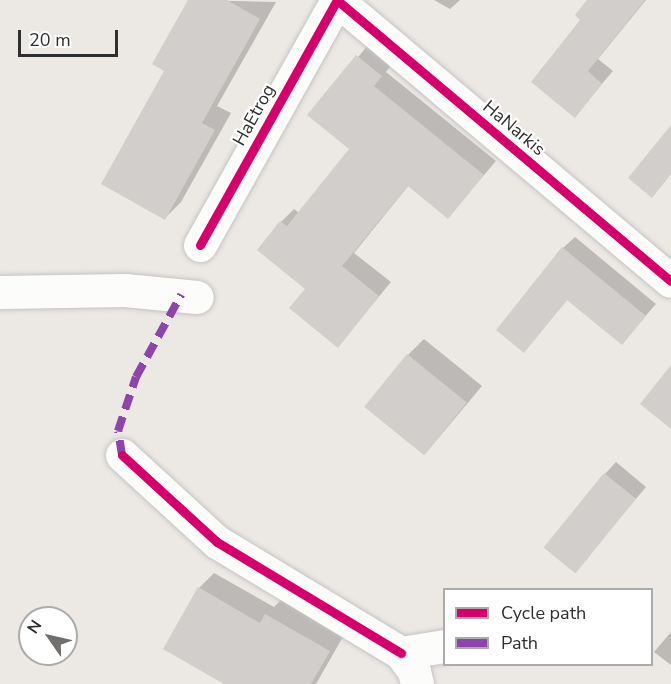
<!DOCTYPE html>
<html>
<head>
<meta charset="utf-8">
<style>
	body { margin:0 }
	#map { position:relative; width:671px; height:684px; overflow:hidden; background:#ece8e4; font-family:"Nunito Sans",sans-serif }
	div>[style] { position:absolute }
	.shadow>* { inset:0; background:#0003 }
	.building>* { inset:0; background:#d1cecb; transform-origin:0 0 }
	.roads { filter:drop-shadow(0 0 2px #c5c4c5) drop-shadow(0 0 2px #c5c4c5) }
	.minor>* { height:33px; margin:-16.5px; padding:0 16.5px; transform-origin:16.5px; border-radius:16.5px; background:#fcfcfb }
	.quiet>* { height:8px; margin-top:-4px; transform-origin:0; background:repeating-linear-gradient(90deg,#8e44ad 0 15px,transparent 0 23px) }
	.cycleway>* { height:9px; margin:-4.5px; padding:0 4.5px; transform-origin:4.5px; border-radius:4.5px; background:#d6006c }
	span { translate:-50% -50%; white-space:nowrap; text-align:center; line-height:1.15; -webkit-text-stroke:4.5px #fff; paint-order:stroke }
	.street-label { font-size:18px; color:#2e2e2e }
	.legend { position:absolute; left:443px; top:588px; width:210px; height:78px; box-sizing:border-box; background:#fff; border:2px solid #ababab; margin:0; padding:8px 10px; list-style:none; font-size:18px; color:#2e2e2e }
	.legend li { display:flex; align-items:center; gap:12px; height:30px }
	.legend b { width:30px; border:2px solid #ababab }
	.north { position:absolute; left:18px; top:606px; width:60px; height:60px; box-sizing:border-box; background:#fff; border:2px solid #ababab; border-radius:50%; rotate:304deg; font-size:16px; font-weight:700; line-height:24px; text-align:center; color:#2e2e2e }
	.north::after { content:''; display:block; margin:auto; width:21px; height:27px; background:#706f6e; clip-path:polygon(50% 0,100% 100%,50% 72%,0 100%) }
	.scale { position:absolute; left:18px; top:30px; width:100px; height:27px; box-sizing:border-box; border:3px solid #2e2e2e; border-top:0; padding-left:8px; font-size:18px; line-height:21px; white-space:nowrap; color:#2e2e2e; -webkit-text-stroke:4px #fff; paint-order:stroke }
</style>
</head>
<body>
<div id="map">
	<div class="shadow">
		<i style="clip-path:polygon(189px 0,276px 2px,217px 106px,231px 113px,181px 202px,165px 218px,166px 70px)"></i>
		<i style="clip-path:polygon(434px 0,460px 0,450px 9px)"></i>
		<i style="clip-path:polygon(589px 0,646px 0,598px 59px,613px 71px,574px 116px,582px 20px)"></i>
		<i style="clip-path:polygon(370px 43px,394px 62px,386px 72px,496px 161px,448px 217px,409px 185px,354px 253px,391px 282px,338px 346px,307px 289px,281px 222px,294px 209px,299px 213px,351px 149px,309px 115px)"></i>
		<i style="clip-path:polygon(575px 237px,656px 304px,622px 343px,568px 299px,524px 351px,563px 248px)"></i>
		<i style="clip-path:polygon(424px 339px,482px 386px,425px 454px,408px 355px)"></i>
		<i style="clip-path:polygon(616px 462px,646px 487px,575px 571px,605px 474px)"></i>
		<i style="clip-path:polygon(214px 573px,274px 607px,281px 600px,344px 635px,316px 684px,227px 684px,199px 588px)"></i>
		<i style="clip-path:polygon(671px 632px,671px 665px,654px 652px)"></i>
	</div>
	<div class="building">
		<i style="clip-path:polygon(188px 0,227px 0,260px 19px,202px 123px,215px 130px,165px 220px,101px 184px,164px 71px,152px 64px)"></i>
		<i style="clip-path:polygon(587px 0,645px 0,588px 71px,602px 84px,575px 118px,531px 82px,580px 20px,575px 15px)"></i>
		<i style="clip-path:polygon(356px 55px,382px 76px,374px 86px,484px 175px,448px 219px,408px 186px,342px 266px,379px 296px,338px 348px,289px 308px,305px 289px,257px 250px,280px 221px,287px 226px,349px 149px,307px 115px)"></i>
		<i style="clip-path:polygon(671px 125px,671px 174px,652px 198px,628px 178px)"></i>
		<i style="clip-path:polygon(562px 247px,646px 316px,622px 345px,567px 300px,524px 353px,496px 330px)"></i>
		<i style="left:407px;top:354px;width:77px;height:68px;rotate:39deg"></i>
		<i style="clip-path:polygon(671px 365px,671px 429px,640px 404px)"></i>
		<i style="left:604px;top:473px;width:41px;height:96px;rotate:39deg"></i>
		<i style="clip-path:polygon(198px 587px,260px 623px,265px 614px,330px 651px,311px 684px,224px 684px,163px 649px)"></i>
	</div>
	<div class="roads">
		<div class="minor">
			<i style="left:337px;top:0;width:436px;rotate:40.1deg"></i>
			<i style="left:200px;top:245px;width:281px;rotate:-60.8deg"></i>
			<i style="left:0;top:292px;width:125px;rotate:-0.9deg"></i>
			<i style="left:125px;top:290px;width:72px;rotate:5.6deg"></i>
			<i style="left:122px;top:455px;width:129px;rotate:42.5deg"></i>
			<i style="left:217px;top:542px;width:215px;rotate:31.1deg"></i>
			<i style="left:417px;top:684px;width:13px;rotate:-103deg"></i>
			<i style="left:414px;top:671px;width:22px;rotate:-126deg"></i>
			<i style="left:401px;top:653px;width:44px;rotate:-9.2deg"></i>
		</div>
	</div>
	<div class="quiet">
		<i style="left:122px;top:455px;width:24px;rotate:-99deg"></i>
		<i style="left:118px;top:431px;width:57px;rotate:-71.6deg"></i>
		<i style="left:136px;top:377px;width:94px;rotate:-61.2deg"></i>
	</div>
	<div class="cycleway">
		<i style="left:337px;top:0;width:436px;rotate:40.1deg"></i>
		<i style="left:200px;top:245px;width:281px;rotate:-60.8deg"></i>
		<i style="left:122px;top:455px;width:129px;rotate:42.5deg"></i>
		<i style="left:217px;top:542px;width:215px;rotate:31.1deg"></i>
	</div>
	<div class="street-label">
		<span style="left:254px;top:115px;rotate:-61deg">HaEtrog</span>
		<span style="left:514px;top:128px;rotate:40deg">HaNarkis</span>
	</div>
	<ul class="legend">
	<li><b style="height:8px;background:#d6006c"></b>Cycle path</li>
	<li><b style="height:8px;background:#8e44ad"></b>Path</li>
	</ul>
	<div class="north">N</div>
	<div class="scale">20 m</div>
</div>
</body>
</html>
